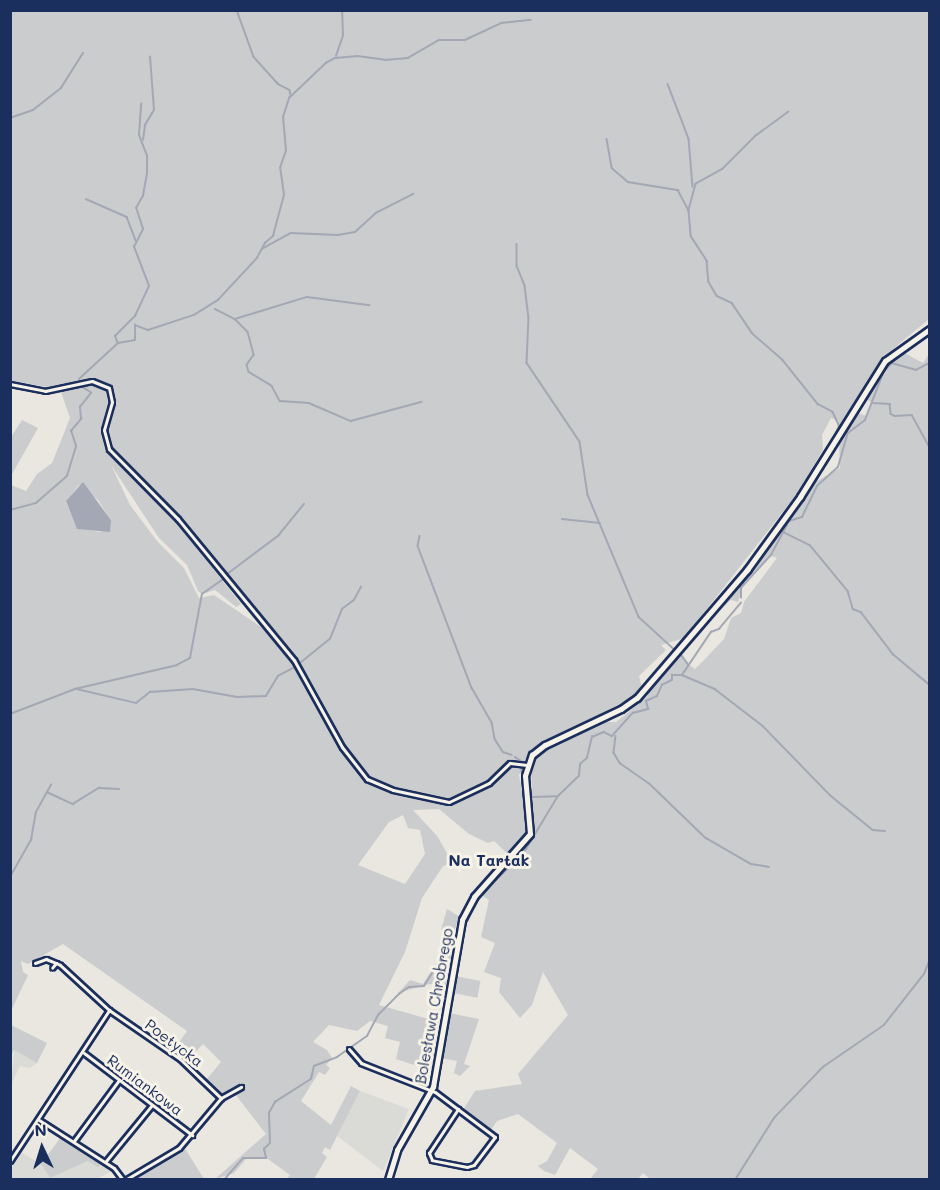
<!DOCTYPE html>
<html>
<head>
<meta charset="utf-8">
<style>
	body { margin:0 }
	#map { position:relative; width:940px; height:1190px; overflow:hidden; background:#eae7e0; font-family:Mali,sans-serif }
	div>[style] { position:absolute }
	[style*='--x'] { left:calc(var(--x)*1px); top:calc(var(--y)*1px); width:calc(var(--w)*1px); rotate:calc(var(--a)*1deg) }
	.built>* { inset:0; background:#dadad6 }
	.green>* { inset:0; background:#cbcccd; transform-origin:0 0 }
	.water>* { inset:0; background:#a3a8b4 }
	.stream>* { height:1.5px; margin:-0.75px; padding:0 0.75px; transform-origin:0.75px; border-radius:0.75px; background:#a3a8b4 }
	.roads { filter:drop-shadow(2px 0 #1b2f5e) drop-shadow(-2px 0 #1b2f5e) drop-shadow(0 2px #1b2f5e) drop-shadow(0 -2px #1b2f5e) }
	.street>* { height:3px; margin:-1.5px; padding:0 1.5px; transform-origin:1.5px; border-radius:1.5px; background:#f7f3e8 }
	.secondary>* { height:4.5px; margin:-2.25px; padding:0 2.25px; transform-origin:2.25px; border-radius:2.25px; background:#f7f3e8 }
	span { translate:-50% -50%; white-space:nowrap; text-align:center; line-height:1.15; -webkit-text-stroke:6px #f7f3e8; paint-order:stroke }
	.street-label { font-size:15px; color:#1b2f5e }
	.neighbourhood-label { font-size:16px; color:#1b2f5e; font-weight:700 }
	.frame { position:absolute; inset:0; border:12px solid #1b2f5e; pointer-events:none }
	.north { position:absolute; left:12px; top:1118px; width:60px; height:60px; -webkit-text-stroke:4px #f7f3e8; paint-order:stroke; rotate:356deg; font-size:16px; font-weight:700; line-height:24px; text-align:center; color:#1b2f5e }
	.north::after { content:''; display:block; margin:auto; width:21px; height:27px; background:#1b2f5e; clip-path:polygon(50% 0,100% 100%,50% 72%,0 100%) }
</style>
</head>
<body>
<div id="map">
	<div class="built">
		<div style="clip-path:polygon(14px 1050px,37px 1063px,30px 1068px,20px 1066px,11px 1085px)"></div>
		<div style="clip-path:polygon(360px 1091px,409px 1109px,383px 1171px,337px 1136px)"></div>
		<div style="clip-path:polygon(22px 1153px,41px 1164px,50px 1178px,88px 1161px,102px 1162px,114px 1170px,97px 1179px,11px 1180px,11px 1169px)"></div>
	</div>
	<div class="green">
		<div style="clip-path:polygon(evenodd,926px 10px,929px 14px,929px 319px,881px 359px,831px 444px,839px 421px,831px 418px,822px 435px,823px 449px,800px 490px,684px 638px,661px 645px,666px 650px,639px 676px,642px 688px,629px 699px,529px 751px,519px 775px,529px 830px,510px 856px,494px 841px,488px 843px,469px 834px,439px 809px,413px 810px,438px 837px,452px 863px,443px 866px,422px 898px,405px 952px,379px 1005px,439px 1022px,432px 1071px,396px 1059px,400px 1042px,385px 1038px,388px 1026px,370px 1021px,357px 1031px,329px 1025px,313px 1042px,327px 1050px,332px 1058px,326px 1065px,330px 1068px,325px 1075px,319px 1072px,301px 1101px,331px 1125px,351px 1086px,360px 1091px,330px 1150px,325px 1147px,322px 1153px,327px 1157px,314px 1179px,287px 1179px,290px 1175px,268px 1159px,247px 1158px,234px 1173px,215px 1179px,266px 1134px,235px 1094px,243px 1089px,240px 1085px,221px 1095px,206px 1080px,221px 1062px,203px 1044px,186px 1062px,173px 1051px,187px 1031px,63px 944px,28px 964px,21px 961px,23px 972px,28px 975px,11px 1011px,11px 485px,26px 491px,37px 474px,52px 463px,70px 418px,60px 389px,11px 381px,11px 11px,926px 10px,116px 452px,180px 516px,302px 667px,347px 754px,366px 781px,343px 754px,300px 670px,261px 627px,214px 595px,199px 598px,184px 568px,157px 541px,130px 505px,111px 465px,159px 538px,187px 565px,198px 591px,202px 594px,215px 590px,236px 607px,241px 604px,171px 516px,114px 460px,116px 452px,926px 10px,79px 485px,98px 500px,111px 520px,101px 532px,77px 528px,66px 502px,79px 485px,926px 10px,403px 815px,408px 828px,420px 830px,425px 854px,405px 884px,358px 865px,389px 822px,403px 815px)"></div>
		<div style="clip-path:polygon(899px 350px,923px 363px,929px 354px,929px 1179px,651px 1180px,643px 1173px,638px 1179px,590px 1179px,598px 1169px,570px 1148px,555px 1175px,544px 1171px,538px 1166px,547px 1161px,557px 1143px,518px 1114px,497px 1121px,490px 1131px,463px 1110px,475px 1091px,522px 1084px,518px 1074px,568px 1015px,543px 972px,532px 1005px,520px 1018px,499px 992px,501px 978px,484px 972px,495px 943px,481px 937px,489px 900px,480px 894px,533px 836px,531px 761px,550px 745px,603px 722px,616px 722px,647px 697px,651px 687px,681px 652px,684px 661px,695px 669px,707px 657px,724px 639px,731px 618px,741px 613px,744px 602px,777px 558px,771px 556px,744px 583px,738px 602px,731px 600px,713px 616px,810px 485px,840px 468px,839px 439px,855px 412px,867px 416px,871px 402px,864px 397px,888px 360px)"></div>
		<div style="clip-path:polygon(22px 420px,38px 428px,11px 476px,11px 437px)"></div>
		<div style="clip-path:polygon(447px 909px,460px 917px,453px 934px,441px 930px)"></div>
		<div style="clip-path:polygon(452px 953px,446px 986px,429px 984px,398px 993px,410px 980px,423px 984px,438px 961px)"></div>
		<div style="left:455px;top:976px;width:26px;height:17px;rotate:11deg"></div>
		<div style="clip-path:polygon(449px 1013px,479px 1019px,464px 1064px,470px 1066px,460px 1076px,454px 1073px,457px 1061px,440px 1058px)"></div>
		<div style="clip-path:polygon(11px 1025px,47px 1043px,37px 1063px,14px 1050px,11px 1056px)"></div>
		<div style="clip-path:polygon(61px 1137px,86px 1153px,102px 1162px,98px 1167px,88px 1161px,50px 1178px,41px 1164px)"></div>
		<div style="clip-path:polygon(184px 1147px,204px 1179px,130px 1179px,155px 1167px)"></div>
	</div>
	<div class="water">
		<div style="clip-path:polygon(83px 482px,111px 520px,110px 532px,77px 529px,66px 501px)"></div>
	</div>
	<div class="stream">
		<div style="--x:237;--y:10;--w:50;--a:70.1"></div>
		<div style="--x:254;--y:57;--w:36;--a:48"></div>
		<div style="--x:278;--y:84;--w:13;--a:27"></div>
		<div style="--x:290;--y:90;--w:6;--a:81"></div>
		<div style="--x:336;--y:56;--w:21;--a:-71"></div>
		<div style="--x:343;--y:36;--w:26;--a:-92"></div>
		<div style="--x:668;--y:84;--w:59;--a:69.1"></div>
		<div style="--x:689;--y:139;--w:48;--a:85.2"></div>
		<div style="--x:789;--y:112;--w:39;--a:144"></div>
		<div style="--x:757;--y:135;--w:48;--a:135"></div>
		<div style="--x:723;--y:169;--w:31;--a:151"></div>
		<div style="--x:696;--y:184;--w:28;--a:105"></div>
		<div style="--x:689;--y:211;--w:25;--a:85"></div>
		<div style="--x:691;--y:236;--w:30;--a:57"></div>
		<div style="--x:707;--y:261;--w:21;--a:85"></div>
		<div style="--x:709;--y:282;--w:16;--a:60"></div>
		<div style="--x:717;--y:296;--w:17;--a:25"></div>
		<div style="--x:732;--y:303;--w:36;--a:56"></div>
		<div style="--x:752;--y:333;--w:40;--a:41"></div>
		<div style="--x:782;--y:359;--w:58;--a:51.3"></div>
		<div style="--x:818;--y:404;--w:17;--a:28"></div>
		<div style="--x:833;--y:412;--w:17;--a:65"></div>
		<div style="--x:10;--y:118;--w:24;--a:-19"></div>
		<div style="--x:33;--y:110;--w:36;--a:-38"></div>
		<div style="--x:61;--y:88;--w:41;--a:-57.8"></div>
		<div style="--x:607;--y:139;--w:29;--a:80"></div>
		<div style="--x:612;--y:168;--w:21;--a:41"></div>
		<div style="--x:628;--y:182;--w:51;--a:9.1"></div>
		<div style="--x:678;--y:190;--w:24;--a:62"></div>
		<div style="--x:143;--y:140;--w:15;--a:-82"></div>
		<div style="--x:145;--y:125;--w:17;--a:-59"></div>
		<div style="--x:154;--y:110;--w:53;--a:-94.3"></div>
		<div style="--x:86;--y:199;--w:45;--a:23.7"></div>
		<div style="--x:127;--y:217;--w:25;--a:69"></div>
		<div style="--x:517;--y:244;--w:22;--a:90"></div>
		<div style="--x:517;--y:266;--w:22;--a:68"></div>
		<div style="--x:525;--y:286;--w:31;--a:83"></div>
		<div style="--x:529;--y:317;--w:46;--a:92.5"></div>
		<div style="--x:527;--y:363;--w:95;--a:56.1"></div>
		<div style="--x:580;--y:442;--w:54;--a:81.4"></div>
		<div style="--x:588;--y:495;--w:132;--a:67.3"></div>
		<div style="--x:639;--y:617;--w:49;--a:42.5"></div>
		<div style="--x:262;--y:249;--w:33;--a:-29"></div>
		<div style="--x:291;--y:233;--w:47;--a:2.4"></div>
		<div style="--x:338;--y:235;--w:17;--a:-10"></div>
		<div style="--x:355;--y:232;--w:28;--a:-42"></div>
		<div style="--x:376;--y:213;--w:42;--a:-27.2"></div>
		<div style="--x:215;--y:309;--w:22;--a:27"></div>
		<div style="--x:235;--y:319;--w:18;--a:45"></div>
		<div style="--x:248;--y:332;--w:24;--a:75"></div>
		<div style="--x:254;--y:355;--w:12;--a:125"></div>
		<div style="--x:247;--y:365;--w:7;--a:74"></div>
		<div style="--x:249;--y:372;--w:27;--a:31"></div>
		<div style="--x:272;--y:386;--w:17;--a:62"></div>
		<div style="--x:280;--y:401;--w:29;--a:4"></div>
		<div style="--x:309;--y:403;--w:46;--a:23.2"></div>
		<div style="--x:351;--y:421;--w:73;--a:-15.2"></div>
		<div style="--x:235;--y:319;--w:75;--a:-17"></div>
		<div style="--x:307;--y:297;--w:63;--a:7.4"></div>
		<div style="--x:117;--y:342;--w:6;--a:-108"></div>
		<div style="--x:115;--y:336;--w:28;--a:-45"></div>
		<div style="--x:135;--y:316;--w:33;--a:-65"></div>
		<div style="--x:149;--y:286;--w:42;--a:-111"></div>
		<div style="--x:134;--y:247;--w:20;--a:-63"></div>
		<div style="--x:143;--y:229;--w:22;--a:-108"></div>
		<div style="--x:136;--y:208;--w:14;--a:-60"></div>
		<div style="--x:143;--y:196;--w:23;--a:-80"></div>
		<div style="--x:147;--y:173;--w:17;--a:-90"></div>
		<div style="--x:147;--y:156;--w:22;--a:-111"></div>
		<div style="--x:139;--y:135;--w:31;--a:-86"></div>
		<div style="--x:79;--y:379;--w:53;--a:-42.7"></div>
		<div style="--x:118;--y:343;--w:17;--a:-10"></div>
		<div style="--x:135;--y:340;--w:15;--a:-90"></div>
		<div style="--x:135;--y:325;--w:14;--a:21"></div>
		<div style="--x:148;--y:330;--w:48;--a:-18.1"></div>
		<div style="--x:194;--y:315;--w:28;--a:-32"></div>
		<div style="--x:218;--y:300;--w:57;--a:-47.1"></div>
		<div style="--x:257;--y:258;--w:17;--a:-62"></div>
		<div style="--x:265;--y:243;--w:11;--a:-41"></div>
		<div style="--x:273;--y:236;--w:42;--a:-75"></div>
		<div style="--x:284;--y:195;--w:27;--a:-98"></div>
		<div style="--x:280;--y:168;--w:18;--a:-71"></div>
		<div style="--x:286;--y:151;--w:34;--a:-95"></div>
		<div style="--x:283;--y:117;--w:20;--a:-72"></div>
		<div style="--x:289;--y:98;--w:51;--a:-43.4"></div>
		<div style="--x:326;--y:63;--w:10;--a:-29"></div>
		<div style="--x:335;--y:58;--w:23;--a:-5"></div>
		<div style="--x:358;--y:56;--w:27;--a:8"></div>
		<div style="--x:385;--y:60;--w:23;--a:-5"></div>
		<div style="--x:408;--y:58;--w:36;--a:-30"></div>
		<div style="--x:439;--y:40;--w:26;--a:0"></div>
		<div style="--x:465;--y:40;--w:40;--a:-25"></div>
		<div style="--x:501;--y:23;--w:30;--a:-6"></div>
		<div style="--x:873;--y:403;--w:17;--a:3"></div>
		<div style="--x:890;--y:404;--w:10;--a:84"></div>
		<div style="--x:891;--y:414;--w:4;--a:27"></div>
		<div style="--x:895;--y:416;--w:17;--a:-3"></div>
		<div style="--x:912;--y:415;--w:37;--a:61"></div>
		<div style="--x:10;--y:510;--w:27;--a:-15"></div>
		<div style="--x:36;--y:503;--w:41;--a:-41.1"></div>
		<div style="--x:67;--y:476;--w:31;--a:-73"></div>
		<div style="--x:76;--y:446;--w:16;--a:-108"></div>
		<div style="--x:71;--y:431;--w:16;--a:-50"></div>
		<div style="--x:81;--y:419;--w:12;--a:-95"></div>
		<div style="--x:80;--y:407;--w:18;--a:-52"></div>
		<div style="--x:91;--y:393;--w:14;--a:-146"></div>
		<div style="--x:562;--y:519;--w:38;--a:6"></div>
		<div style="--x:783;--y:532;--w:30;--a:26"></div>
		<div style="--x:810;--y:545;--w:60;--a:50.4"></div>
		<div style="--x:848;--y:591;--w:19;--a:74"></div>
		<div style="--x:853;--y:609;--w:9;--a:21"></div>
		<div style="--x:861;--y:612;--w:53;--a:52.7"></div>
		<div style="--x:893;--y:654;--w:48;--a:40"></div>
		<div style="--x:420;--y:536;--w:10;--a:101"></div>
		<div style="--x:418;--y:546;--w:152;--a:69.2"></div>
		<div style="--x:472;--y:688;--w:39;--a:60"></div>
		<div style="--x:492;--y:722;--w:17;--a:80"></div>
		<div style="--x:495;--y:739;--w:15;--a:58"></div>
		<div style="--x:503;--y:752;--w:9;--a:18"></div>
		<div style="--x:226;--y:575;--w:65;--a:-36.9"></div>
		<div style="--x:278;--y:536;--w:41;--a:-50.9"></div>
		<div style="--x:741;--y:598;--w:10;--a:-90"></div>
		<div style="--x:741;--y:588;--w:45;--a:-47.7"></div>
		<div style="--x:771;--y:555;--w:38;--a:-62"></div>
		<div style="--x:789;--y:521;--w:14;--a:-17"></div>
		<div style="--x:802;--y:517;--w:34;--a:-64"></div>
		<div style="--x:817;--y:486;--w:28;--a:-42"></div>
		<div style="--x:838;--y:467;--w:35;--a:-74"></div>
		<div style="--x:848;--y:433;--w:21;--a:-37"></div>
		<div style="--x:865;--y:420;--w:53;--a:-68.8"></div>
		<div style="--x:884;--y:371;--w:11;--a:-45"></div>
		<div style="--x:892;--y:363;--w:25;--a:16"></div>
		<div style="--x:916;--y:370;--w:16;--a:-27"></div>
		<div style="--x:680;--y:653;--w:14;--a:54"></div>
		<div style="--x:300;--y:663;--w:38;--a:-39"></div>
		<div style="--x:330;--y:639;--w:32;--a:-68"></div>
		<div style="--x:342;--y:609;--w:15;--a:-37"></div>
		<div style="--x:354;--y:600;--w:15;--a:-62"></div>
		<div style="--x:682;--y:675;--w:36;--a:23"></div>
		<div style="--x:715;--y:689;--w:61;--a:37.6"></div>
		<div style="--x:763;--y:726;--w:96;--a:45.8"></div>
		<div style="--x:830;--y:795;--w:55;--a:39.1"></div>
		<div style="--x:873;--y:830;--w:12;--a:5"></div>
		<div style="--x:77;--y:689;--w:61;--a:13.3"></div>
		<div style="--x:136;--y:703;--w:18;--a:-38"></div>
		<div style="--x:150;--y:692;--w:43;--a:-4"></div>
		<div style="--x:193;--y:689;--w:46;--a:10.1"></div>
		<div style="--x:238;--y:697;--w:28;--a:-2"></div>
		<div style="--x:266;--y:696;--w:23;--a:-59"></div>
		<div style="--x:278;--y:676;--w:19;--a:-28"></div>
		<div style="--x:10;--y:714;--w:70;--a:-21"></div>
		<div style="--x:75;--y:689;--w:105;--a:-13.2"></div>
		<div style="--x:177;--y:665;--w:15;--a:-28"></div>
		<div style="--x:190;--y:658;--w:65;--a:-79.4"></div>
		<div style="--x:202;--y:594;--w:24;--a:-35"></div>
		<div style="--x:616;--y:736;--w:17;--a:97"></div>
		<div style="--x:614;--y:753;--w:12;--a:59"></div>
		<div style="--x:620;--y:763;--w:37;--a:35"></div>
		<div style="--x:650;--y:784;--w:78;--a:44"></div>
		<div style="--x:706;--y:838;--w:52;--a:30"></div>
		<div style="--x:751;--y:864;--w:18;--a:9"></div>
		<div style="--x:515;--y:757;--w:9;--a:32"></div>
		<div style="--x:522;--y:766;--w:6;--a:90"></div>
		<div style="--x:528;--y:776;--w:21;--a:79"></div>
		<div style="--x:532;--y:797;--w:24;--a:-2"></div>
		<div style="--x:47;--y:792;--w:29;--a:25"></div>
		<div style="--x:73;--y:804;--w:31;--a:-32"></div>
		<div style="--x:99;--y:788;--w:20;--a:3"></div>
		<div style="--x:10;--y:877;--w:43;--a:-60.4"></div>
		<div style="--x:31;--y:840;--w:28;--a:-80"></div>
		<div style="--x:36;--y:812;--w:31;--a:-61"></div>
		<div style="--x:461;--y:935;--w:42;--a:-65.9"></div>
		<div style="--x:478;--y:897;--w:62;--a:-43.7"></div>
		<div style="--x:523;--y:854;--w:68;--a:-58.9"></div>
		<div style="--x:558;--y:796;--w:29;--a:-44"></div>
		<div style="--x:579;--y:776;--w:12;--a:-85"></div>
		<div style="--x:580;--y:764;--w:9;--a:-41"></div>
		<div style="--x:587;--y:758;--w:22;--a:-77"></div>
		<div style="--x:592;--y:737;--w:13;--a:-23"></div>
		<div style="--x:604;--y:732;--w:9;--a:27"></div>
		<div style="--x:612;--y:736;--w:31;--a:-48"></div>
		<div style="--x:633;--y:713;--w:16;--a:-15"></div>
		<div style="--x:648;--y:709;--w:8;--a:-104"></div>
		<div style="--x:646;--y:701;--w:12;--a:-24"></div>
		<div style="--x:657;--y:696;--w:12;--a:-66"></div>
		<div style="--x:662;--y:685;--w:11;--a:-27"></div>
		<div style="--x:672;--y:680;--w:5;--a:-90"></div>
		<div style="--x:672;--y:675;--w:10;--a:0"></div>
		<div style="--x:682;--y:675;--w:52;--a:-56"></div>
		<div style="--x:711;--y:632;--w:9;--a:-21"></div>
		<div style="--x:719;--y:629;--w:34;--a:-50"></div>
		<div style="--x:224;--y:1180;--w:29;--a:-49"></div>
		<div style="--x:243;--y:1158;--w:23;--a:0"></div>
		<div style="--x:266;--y:1158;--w:9;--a:-103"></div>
		<div style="--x:264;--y:1149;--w:8;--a:-45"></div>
		<div style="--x:270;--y:1143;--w:30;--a:-92"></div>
		<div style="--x:269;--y:1113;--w:13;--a:-61"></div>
		<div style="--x:275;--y:1102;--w:43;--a:-32.6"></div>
		<div style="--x:311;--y:1079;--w:13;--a:-77"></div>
		<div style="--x:314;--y:1066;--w:25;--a:-21"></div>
		<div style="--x:337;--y:1057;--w:37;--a:-35"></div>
		<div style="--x:367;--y:1036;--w:24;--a:-62"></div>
		<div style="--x:378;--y:1015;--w:30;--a:-45"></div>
		<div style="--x:399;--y:994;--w:12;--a:-35"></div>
		<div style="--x:409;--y:987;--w:15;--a:-4"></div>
		<div style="--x:424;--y:986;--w:31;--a:-58"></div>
		<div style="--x:440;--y:960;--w:17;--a:-36"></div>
		<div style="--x:735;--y:1180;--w:73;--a:-57.8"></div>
		<div style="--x:774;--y:1118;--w:71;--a:-46.1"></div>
		<div style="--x:823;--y:1067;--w:74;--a:-34.5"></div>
		<div style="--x:884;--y:1025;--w:65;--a:-51.9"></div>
		<div style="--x:924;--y:974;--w:16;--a:-68"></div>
	</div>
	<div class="roads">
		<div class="street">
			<div style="--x:10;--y:384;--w:36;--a:11"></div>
			<div style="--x:45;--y:391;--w:48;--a:-12"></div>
			<div style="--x:92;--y:381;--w:18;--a:22"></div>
			<div style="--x:109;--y:388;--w:14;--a:78"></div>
			<div style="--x:112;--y:402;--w:29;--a:106"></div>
			<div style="--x:104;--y:430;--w:20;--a:75"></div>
			<div style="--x:109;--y:449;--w:98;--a:45.4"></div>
			<div style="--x:178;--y:519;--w:183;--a:50.6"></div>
			<div style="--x:294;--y:660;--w:99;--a:61.1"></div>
			<div style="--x:342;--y:747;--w:41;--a:52"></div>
			<div style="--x:367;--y:779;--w:28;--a:23"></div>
			<div style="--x:393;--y:790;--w:57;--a:12.1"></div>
			<div style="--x:449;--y:802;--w:44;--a:-25.4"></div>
			<div style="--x:489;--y:783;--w:29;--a:-44"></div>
			<div style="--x:510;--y:763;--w:17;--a:7"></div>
			<div style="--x:35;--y:963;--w:12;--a:-20"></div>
			<div style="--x:46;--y:959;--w:11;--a:22"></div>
			<div style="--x:109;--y:1010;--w:86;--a:34.6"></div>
			<div style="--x:180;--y:1059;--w:57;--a:43.6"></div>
			<div style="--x:349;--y:1049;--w:18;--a:49"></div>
			<div style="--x:361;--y:1063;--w:79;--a:21.4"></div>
			<div style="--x:435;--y:1092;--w:75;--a:36.9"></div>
			<div style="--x:495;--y:1137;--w:35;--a:127"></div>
			<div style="--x:474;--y:1165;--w:7;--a:164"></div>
			<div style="--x:467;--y:1167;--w:36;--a:-169"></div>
			<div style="--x:432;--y:1160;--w:8;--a:-113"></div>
			<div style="--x:429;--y:1153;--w:53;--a:-56.6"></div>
			<div style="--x:84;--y:1053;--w:136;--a:37.2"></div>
			<div style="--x:39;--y:1120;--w:89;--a:32.6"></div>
			<div style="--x:114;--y:1168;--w:15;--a:53"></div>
			<div style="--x:74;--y:1141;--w:76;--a:-53.6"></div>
			<div style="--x:10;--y:1161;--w:181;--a:-56.7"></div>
			<div style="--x:109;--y:1010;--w:67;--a:-137.4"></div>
			<div style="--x:60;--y:965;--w:4;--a:-153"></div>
			<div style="--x:56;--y:963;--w:6;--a:129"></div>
			<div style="--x:106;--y:1161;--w:72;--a:-50.6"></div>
			<div style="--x:125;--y:1180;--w:63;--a:-30.7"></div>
			<div style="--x:179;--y:1148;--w:65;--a:-50"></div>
			<div style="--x:221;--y:1098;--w:23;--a:-29"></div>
		</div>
		<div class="secondary">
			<div style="--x:388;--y:1180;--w:31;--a:-73"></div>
			<div style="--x:397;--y:1150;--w:73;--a:-60.3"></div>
			<div style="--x:433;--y:1087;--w:169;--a:-80.1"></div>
			<div style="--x:462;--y:920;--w:26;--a:-62"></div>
			<div style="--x:474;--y:897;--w:84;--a:-48.4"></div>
			<div style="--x:530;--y:834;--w:58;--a:-94.9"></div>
			<div style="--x:525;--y:776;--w:22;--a:-72"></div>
			<div style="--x:532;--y:755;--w:16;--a:-38"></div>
			<div style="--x:545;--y:745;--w:84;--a:-25.3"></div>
			<div style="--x:621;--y:709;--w:19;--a:-35"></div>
			<div style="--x:637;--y:698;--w:169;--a:-49.3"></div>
			<div style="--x:747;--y:570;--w:90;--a:-54"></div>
			<div style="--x:800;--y:497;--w:160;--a:-58"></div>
			<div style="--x:885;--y:361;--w:55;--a:-35.4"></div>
		</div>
	</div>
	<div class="street-label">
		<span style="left:434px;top:1006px;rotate:-80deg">Bolesława Chrobrego</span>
		<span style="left:174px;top:1043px;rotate:37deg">Poetycka</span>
		<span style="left:145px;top:1085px;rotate:37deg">Rumiankowa</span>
	</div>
	<div class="neighbourhood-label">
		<span style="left:489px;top:860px">Na Tartak</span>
	</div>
	<div class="frame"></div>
	<div class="north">N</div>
</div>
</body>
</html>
